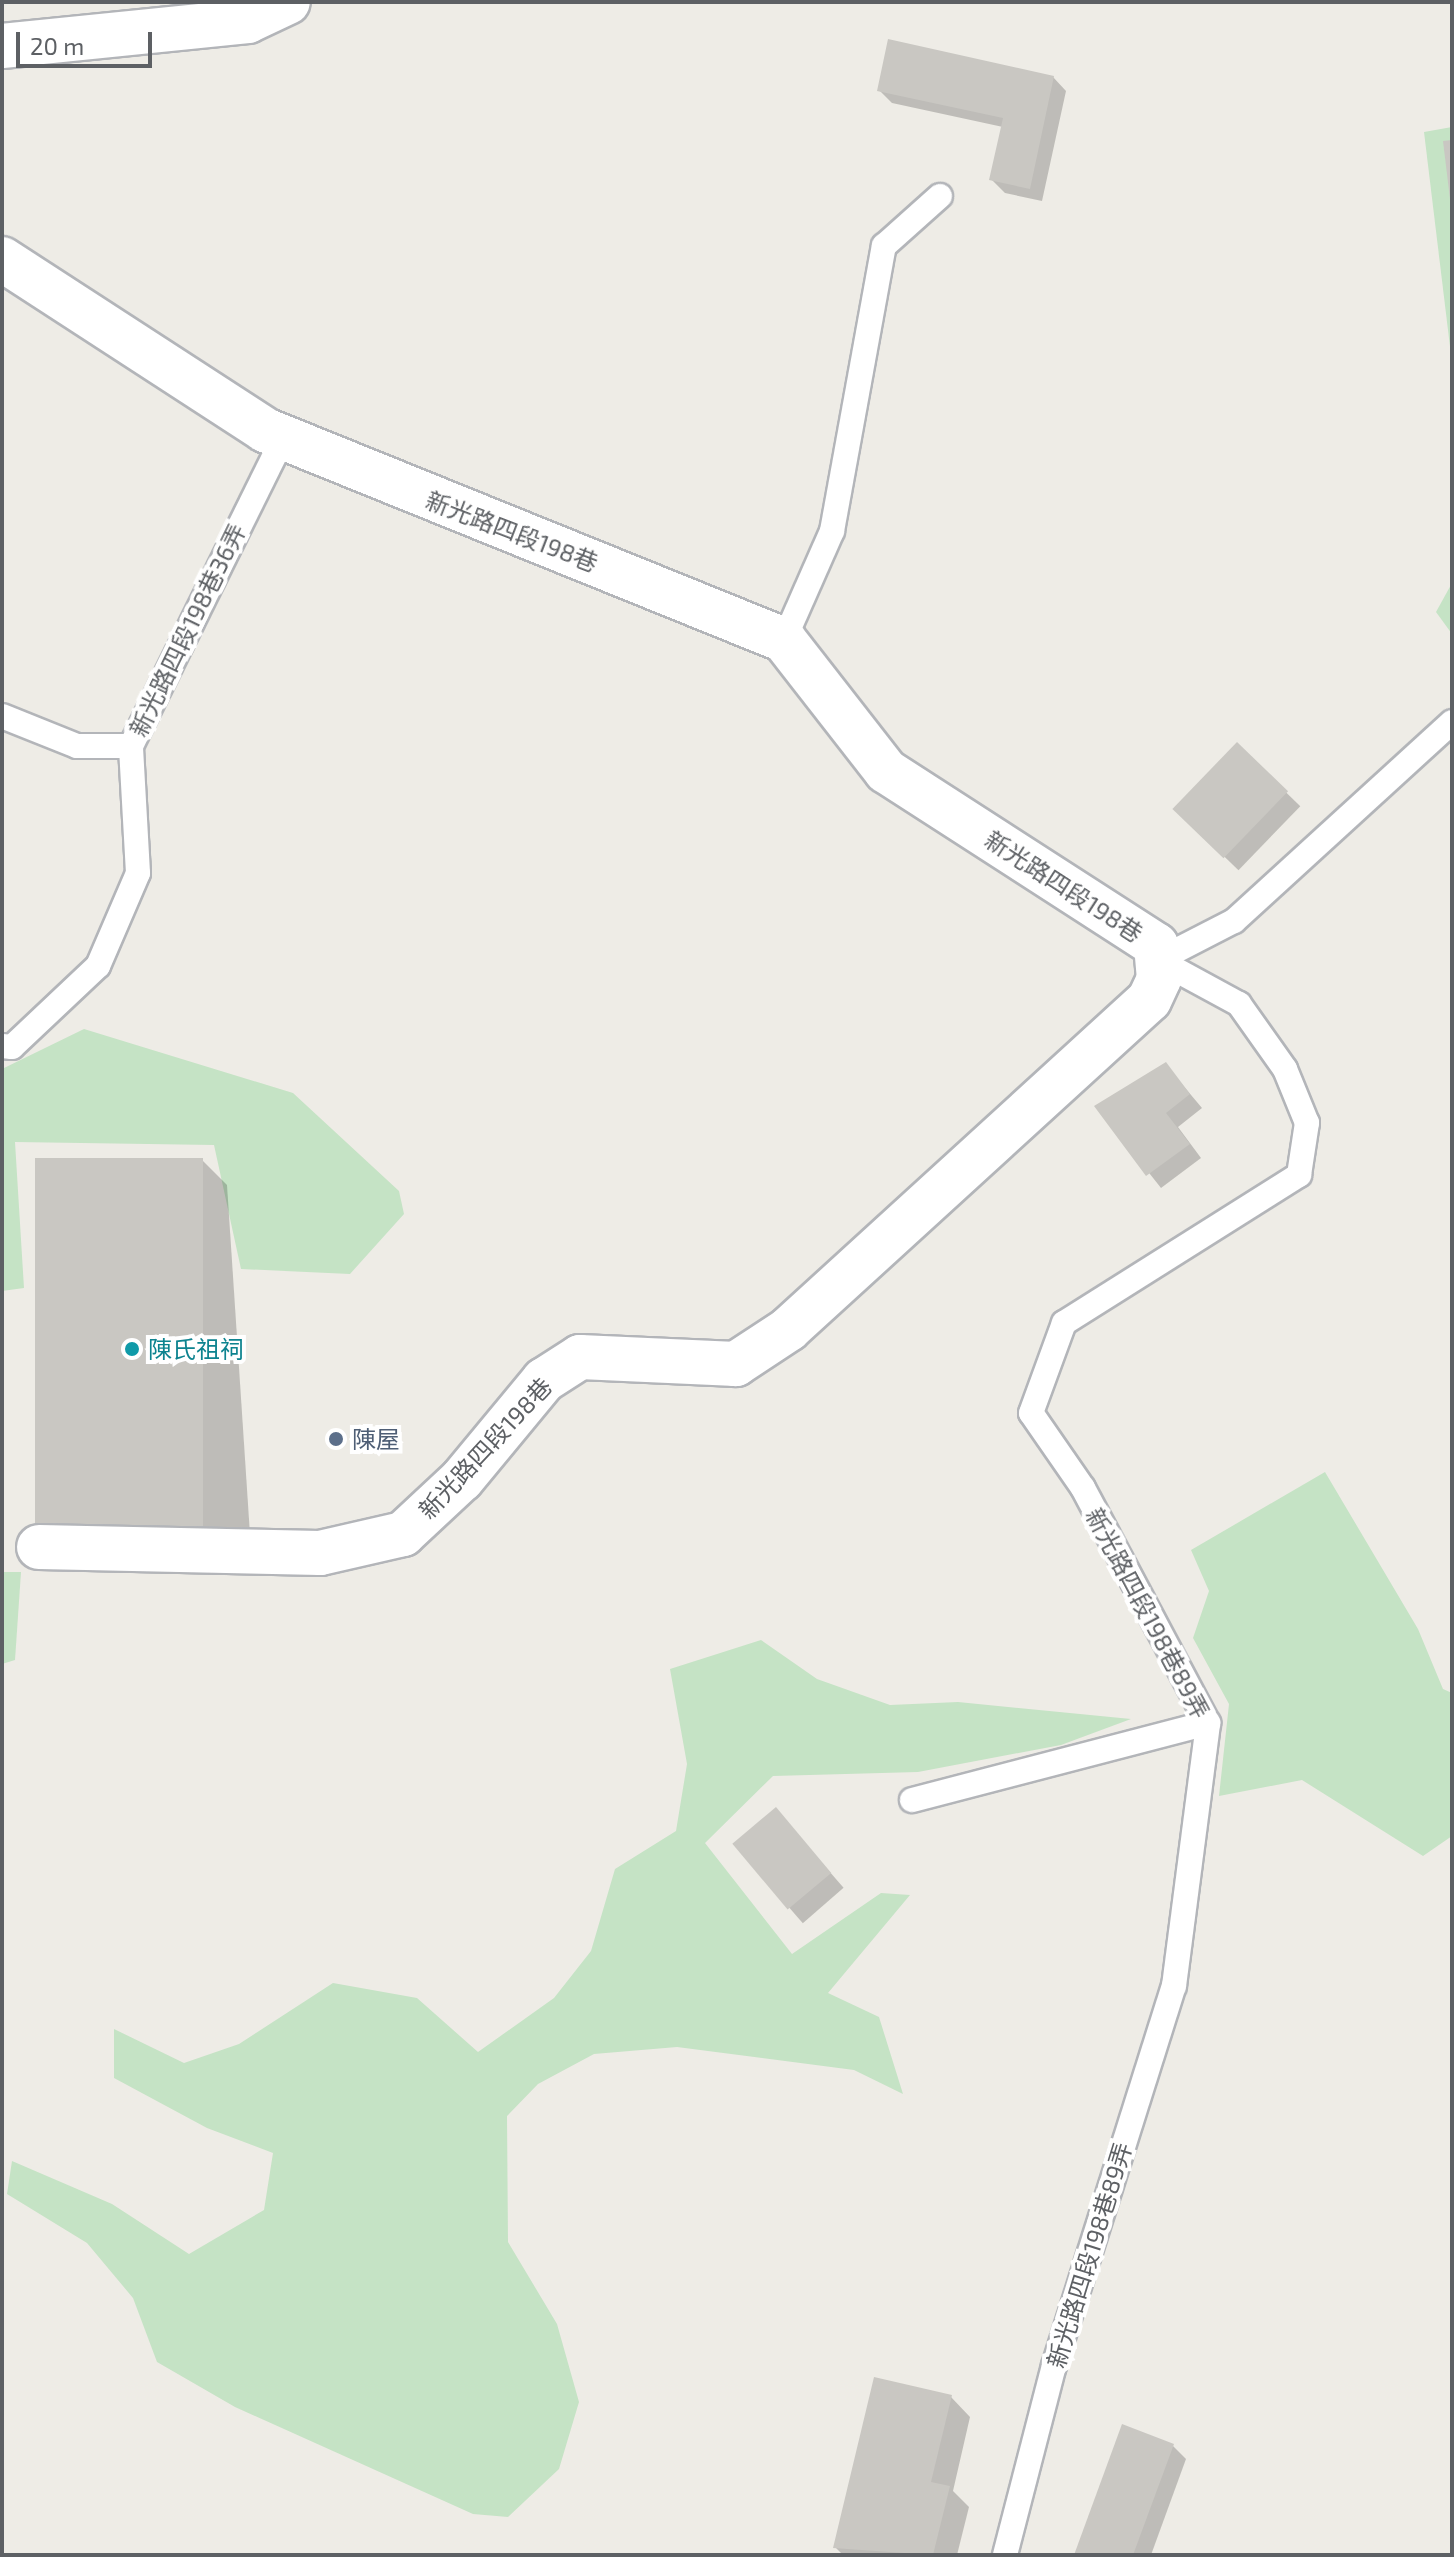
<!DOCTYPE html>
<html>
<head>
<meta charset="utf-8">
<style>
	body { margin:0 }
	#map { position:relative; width:1454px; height:2557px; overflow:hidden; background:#eeece6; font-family:"Exo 2","Noto Sans TC",sans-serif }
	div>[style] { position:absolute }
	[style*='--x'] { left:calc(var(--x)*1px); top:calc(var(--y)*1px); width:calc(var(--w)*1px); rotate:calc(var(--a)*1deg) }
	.green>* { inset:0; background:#c5e3c5 }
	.shadow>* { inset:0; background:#0003; transform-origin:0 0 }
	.building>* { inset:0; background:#c9c7c2; transform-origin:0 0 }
	.roads { filter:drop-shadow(2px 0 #b3b5b9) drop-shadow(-2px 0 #b3b5b9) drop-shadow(0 2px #b3b5b9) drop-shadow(0 -2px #b3b5b9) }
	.service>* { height:24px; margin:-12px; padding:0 12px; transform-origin:12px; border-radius:12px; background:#fff }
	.minor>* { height:44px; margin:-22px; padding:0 22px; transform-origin:22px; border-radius:22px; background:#fff }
	.dots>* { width:22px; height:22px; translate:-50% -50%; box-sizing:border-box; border:4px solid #fff; border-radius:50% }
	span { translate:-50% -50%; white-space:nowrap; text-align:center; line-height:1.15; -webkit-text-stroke:8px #fff; paint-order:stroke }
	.street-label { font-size:24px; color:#5d6064 }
	.culture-label { font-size:24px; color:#0d838f }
	.left { translate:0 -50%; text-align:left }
	.service-label { font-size:24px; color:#4e5e75 }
	.frame { position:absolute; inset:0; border:4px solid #5d6064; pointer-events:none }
	.scale { position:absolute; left:16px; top:32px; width:136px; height:36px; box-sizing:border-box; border:4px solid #5d6064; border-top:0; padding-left:10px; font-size:24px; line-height:28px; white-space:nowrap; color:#5d6064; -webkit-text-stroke:6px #fff; paint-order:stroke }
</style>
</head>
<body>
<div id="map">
	<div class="green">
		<div style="clip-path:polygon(1452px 127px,1452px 363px,1424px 132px)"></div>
		<div style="clip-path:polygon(1452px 583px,1452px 634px,1436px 612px)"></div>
		<div style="clip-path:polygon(84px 1029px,293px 1093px,399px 1191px,404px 1214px,350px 1274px,241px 1269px,214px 1145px,15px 1142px,24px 1288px,2px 1291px,2px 1069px)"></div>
		<div style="clip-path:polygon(1325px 1472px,1418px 1629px,1443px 1689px,1452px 1693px,1452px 1836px,1423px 1856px,1302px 1780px,1219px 1796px,1229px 1704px,1193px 1638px,1209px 1591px,1191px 1550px)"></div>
		<div style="clip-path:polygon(2px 1572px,21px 1572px,15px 1660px,2px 1664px)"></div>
		<div style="clip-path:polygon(761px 1640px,817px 1679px,890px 1705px,958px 1702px,1131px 1719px,1061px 1745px,918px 1772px,773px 1776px,705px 1843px,792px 1954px,881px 1893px,910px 1895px,828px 1993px,879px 2017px,903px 2094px,854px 2070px,677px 2047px,594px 2054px,538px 2084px,507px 2116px,508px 2242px,557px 2324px,579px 2402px,559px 2469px,508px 2517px,473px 2514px,235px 2407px,157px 2362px,133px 2298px,87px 2243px,7px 2194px,12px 2161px,112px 2204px,189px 2254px,264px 2210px,273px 2153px,207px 2128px,114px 2078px,114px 2029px,184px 2063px,239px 2044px,333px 1983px,417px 1998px,478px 2052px,554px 1998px,591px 1951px,615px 1869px,676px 1831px,687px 1764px,670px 1669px)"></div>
	</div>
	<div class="shadow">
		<div style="clip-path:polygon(1053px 77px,1066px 91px,1042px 201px,1005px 193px,992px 180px,1003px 127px,892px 103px,879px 90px)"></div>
		<div style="left:1237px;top:745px;width:88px;height:89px;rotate:44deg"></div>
		<div style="clip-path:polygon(1165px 1064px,1202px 1108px,1178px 1127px,1201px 1158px,1161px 1188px,1097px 1107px)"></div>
		<div style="clip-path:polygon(202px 1160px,227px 1185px,252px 1565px,91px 1565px)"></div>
		<div style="left:776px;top:1810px;width:103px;height:54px;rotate:49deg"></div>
		<div style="clip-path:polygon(951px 2397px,970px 2417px,953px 2491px,969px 2507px,957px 2555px,843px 2555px,835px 2547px)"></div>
		<div style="clip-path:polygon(1173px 2446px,1186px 2459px,1151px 2555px,1076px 2555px)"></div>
	</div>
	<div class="building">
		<div style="clip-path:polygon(888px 39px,1054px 76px,1030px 189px,989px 180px,1003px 118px,877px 91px)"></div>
		<div style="clip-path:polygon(1452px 140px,1452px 199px,1450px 199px,1443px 141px)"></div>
		<div style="left:1237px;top:742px;width:71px;height:93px;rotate:44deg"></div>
		<div style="clip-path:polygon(1166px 1062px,1190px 1094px,1166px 1113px,1190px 1144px,1146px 1176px,1094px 1106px)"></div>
		<div style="left:35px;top:1158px;width:168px;height:383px"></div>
		<div style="left:776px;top:1807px;width:86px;height:57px;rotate:50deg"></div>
		<div style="clip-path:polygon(874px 2377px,952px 2395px,931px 2482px,950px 2486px,933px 2555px,833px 2548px)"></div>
		<div style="clip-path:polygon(1122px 2424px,1174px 2444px,1133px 2555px,1074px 2555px)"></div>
	</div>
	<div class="roads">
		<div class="service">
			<div style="--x:784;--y:640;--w:119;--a:-66.2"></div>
			<div style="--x:832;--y:531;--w:290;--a:-79.7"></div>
			<div style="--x:884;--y:246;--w:75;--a:-41.8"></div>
			<div style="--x:2;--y:716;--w:81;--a:21.8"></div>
			<div style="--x:77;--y:746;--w:54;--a:0"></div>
			<div style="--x:131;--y:746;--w:343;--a:-63.7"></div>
			<div style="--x:1158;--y:960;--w:85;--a:-27.2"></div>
			<div style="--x:1234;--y:921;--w:295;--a:-42.4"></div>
			<div style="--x:2;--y:1046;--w:10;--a:6"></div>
			<div style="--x:12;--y:1047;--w:118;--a:-43.3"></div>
			<div style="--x:98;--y:966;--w:101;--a:-66.7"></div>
			<div style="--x:138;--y:873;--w:127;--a:-93.2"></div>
			<div style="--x:912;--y:1800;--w:306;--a:-14.6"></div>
			<div style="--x:1005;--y:2555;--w:195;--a:-75.5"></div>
			<div style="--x:1054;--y:2366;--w:398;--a:-72.5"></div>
			<div style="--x:1174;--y:1986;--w:265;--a:-82.6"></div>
			<div style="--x:1208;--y:1723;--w:266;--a:-118"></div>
			<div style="--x:1083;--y:1488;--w:91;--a:-124.7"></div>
			<div style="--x:1031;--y:1413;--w:96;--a:-69.9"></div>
			<div style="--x:1064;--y:1323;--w:278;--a:-32.2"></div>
			<div style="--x:1299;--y:1175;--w:53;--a:-81.3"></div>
			<div style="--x:1307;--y:1123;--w:58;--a:-112.2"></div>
			<div style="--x:1285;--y:1069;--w:80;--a:-125.3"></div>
			<div style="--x:1239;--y:1004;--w:92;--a:-151.5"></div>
		</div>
		<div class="minor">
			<div style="--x:2;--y:46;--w:247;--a:-5.8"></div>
			<div style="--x:248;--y:21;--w:44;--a:-25.4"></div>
			<div style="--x:2;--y:259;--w:314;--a:33"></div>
			<div style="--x:265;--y:430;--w:560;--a:22.03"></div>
			<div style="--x:784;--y:640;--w:166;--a:52.1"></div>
			<div style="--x:886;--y:771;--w:321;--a:32.8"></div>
			<div style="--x:1156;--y:945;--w:34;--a:85"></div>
			<div style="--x:1159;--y:979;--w:23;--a:115"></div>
			<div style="--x:1149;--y:1000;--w:488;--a:137.6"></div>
			<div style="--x:789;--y:1329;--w:64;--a:146.6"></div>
			<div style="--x:736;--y:1364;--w:156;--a:-177.4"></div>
			<div style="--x:580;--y:1357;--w:43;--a:147.4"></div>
			<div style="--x:544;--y:1380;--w:129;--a:129.6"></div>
			<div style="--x:462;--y:1479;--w:81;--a:137"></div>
			<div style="--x:403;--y:1534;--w:85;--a:167.1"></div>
			<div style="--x:320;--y:1553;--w:281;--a:-178.8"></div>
		</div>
	</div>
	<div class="dots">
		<div style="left:132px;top:1349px;background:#0f9aa8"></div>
		<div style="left:336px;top:1439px;background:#5c6f8a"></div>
	</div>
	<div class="street-label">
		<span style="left:512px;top:531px;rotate:21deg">新光路四段198巷</span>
		<span style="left:187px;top:630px;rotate:-64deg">新光路四段198巷36弄</span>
		<span style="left:1064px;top:886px;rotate:33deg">新光路四段198巷</span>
		<span style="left:485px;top:1448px;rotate:-47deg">新光路四段198巷</span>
		<span style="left:1148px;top:1613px;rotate:62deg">新光路四段198巷89弄</span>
		<span style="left:1089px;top:2255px;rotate:-73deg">新光路四段198巷89弄</span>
	</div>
	<div class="culture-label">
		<span class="left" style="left:148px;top:1349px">陳氏祖祠</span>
	</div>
	<div class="service-label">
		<span class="left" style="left:352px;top:1439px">陳屋</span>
	</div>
	<div class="frame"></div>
	<div class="scale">20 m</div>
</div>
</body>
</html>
